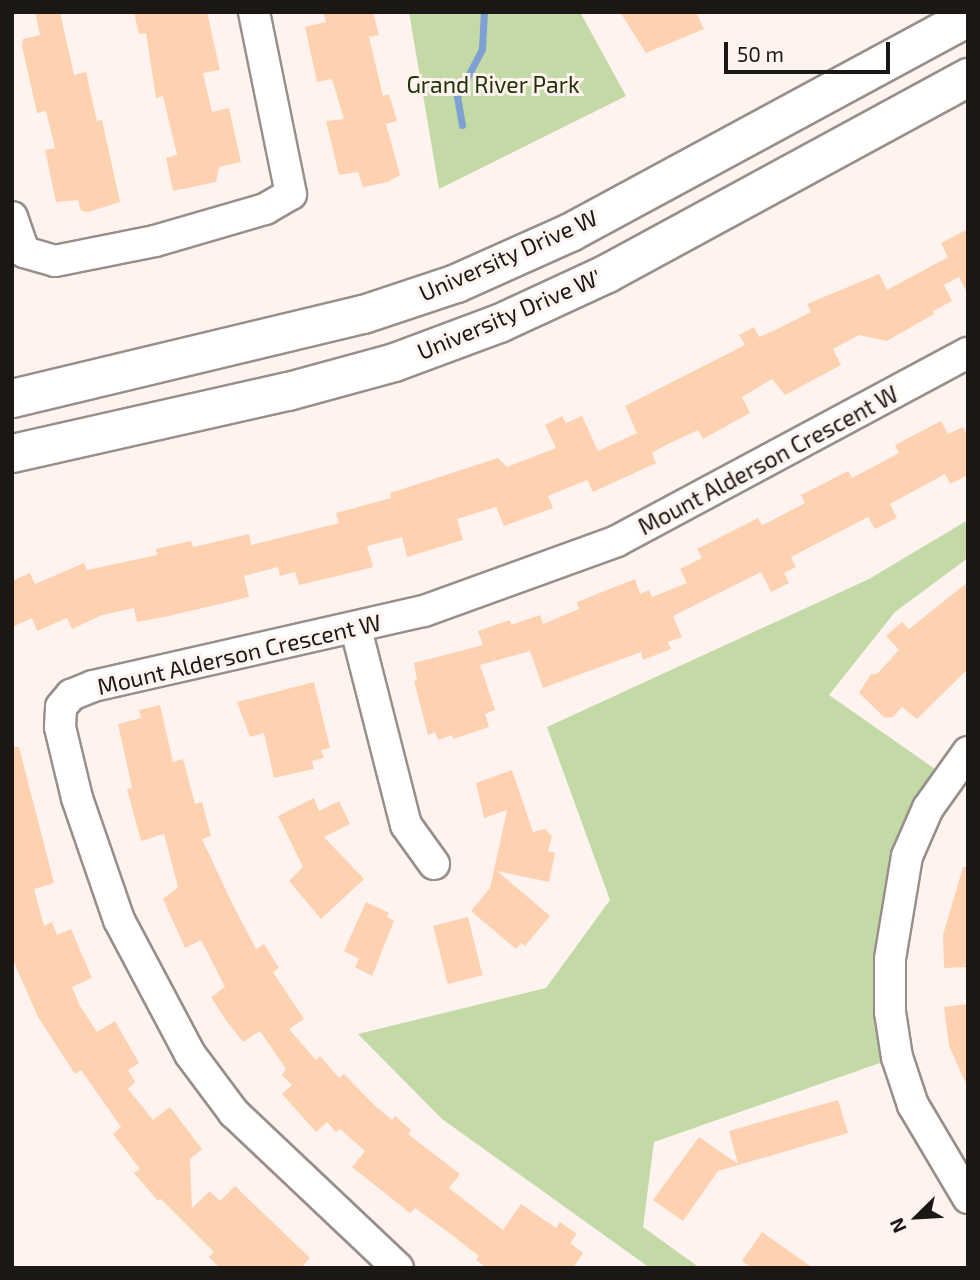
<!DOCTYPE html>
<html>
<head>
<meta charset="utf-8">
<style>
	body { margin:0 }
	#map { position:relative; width:980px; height:1280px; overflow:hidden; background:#fef3ef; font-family:"Exo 2",sans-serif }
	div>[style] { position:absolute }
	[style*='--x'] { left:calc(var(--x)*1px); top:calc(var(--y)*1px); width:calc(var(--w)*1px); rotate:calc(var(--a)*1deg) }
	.green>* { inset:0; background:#c3daa7 }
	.stream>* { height:7px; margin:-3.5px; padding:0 3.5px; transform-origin:3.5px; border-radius:3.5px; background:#7ea0d2 }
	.building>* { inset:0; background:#fed2b0; transform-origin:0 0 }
	.roads { filter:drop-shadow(2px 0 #988f8b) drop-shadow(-2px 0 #988f8b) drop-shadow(0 2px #988f8b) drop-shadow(0 -2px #988f8b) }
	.minor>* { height:30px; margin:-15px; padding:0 15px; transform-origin:15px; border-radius:15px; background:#fff }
	.major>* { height:37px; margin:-18.5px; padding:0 18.5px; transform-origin:18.5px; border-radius:18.5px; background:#fff }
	span { translate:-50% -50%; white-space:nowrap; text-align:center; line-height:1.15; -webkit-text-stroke:6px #fef3ef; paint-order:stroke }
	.park-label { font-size:23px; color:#223207 }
	.street-label { font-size:23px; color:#1b1715 }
	.frame { position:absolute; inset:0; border:14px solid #1b1715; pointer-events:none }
	.north { position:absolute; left:882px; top:1182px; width:70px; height:70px; -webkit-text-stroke:5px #fef3ef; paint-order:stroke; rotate:246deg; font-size:19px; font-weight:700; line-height:28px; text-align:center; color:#1b1715 }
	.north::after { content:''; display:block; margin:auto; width:24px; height:32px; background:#1b1715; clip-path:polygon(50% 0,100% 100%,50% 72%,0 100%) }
	.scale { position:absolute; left:724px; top:42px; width:166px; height:32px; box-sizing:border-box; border:4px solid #1b1715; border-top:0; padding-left:9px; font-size:21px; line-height:24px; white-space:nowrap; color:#1b1715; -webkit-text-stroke:5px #fef3ef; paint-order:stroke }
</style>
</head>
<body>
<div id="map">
	<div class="green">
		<div style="clip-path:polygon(409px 12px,580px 12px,626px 96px,439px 189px)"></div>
		<div style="clip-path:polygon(968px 520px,968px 558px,895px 612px,829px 695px,948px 778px,907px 856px,897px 1057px,654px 1142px,643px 1227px,700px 1268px,650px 1268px,442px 1119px,358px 1034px,546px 988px,610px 900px,547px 727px,869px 579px)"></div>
	</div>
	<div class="stream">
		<div style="--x:462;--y:125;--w:28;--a:-100"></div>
		<div style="--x:457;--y:97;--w:54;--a:-62.5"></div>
		<div style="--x:482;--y:49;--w:37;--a:-87"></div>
	</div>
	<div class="building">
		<div style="clip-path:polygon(35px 12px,60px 12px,74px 75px,86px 72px,97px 121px,102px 120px,120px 202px,88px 212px,81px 211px,78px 200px,56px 202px,45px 150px,55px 148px,46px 111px,37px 113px,22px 46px,23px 39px,40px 35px)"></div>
		<div style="clip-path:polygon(134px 12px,207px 12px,220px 70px,203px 73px,212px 112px,229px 108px,241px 162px,219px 167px,216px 182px,173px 191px,166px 158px,177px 155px,163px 96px,156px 98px,146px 33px,139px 34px)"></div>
		<div style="clip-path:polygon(323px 12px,373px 12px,379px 35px,369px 37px,383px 96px,389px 94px,397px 121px,386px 124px,400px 175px,388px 182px,363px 187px,358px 172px,339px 175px,326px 121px,344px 119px,332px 79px,317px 82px,305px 27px,326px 22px)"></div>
		<div style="clip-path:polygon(620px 12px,696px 12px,704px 29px,646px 53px)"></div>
		<div style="clip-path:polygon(968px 229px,968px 295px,959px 277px,944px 285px,952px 301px,933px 311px,934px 314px,887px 341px,859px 335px,833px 349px,841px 365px,785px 395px,772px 379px,742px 397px,750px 413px,703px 439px,698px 430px,668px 444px,652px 453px,656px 463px,593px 492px,587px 480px,548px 496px,553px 508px,504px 526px,496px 507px,457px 519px,463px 540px,407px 557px,402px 537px,367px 546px,373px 567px,346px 574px,299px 585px,295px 572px,280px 576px,278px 567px,244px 576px,249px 597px,169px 616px,137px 622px,134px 608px,102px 615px,72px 629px,67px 618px,37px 631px,32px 618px,12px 627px,12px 581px,30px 573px,35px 584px,84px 563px,87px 570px,157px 555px,156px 549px,191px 541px,193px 547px,249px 534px,251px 545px,339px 523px,336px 513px,391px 498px,390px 493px,498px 458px,507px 467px,556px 448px,545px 425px,562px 416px,566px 423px,582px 416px,598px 451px,637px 433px,625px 406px,745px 345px,739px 335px,754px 327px,759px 337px,775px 330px,811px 312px,807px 304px,879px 274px,887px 290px,948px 257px,941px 243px)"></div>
		<div style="clip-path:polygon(941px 421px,948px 434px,963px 427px,968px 437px,968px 475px,950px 484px,945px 474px,890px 504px,897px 518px,875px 529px,868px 517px,791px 557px,796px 567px,784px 573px,789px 583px,771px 592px,761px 572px,673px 616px,682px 637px,668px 642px,671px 649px,643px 660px,641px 652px,543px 688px,530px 651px,480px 665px,495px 710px,485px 714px,489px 727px,453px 739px,452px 735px,438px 740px,435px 732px,428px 735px,414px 681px,417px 680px,414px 663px,483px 645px,478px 631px,510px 620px,511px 625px,540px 615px,543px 624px,579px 609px,577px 602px,635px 579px,640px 594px,649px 590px,652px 597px,687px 583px,680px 569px,702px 558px,697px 549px,758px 518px,762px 525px,769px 522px,805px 503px,801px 495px,848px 471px,852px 478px,899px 453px,895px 445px)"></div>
		<div style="clip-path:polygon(968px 582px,968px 669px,917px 719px,902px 707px,893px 717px,885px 718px,859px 693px,871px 674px,877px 674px,899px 650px,886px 636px,902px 622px,909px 629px)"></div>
		<div style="clip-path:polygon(314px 682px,330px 748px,321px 750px,324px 758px,312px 761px,314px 769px,274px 778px,264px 733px,250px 737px,237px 702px)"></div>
		<div style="clip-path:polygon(160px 705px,173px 762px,183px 759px,195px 804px,202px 802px,211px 836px,202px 839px,231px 901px,256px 949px,264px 944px,279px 968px,273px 972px,304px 1019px,289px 1029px,316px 1060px,320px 1056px,339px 1078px,344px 1074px,374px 1105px,392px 1120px,395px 1116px,411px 1130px,408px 1134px,460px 1174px,449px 1188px,503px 1230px,521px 1204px,556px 1228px,560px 1222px,577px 1234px,570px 1243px,583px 1253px,573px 1268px,487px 1268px,476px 1260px,479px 1256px,448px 1232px,415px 1208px,410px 1213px,352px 1167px,365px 1151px,340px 1129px,336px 1132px,327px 1122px,316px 1132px,282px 1094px,292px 1085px,282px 1075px,286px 1069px,260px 1031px,243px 1042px,225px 1019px,211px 997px,225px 987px,201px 940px,185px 948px,163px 899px,178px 887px,164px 834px,141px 841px,127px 789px,132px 788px,118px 724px,141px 718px,139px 710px)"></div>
		<div style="clip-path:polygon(12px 747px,19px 747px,54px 883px,34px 889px,44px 926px,52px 922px,57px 935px,71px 929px,92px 978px,72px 987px,80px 1006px,97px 1032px,115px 1021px,139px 1063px,128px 1070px,135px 1082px,128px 1089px,153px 1120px,170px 1107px,202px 1149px,190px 1159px,192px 1208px,210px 1191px,220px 1201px,235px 1186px,310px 1258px,301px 1268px,220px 1268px,209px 1257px,214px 1252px,161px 1199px,158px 1201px,134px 1173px,140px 1169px,113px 1134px,121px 1127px,81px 1070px,75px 1074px,38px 1017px,12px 958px)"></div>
		<div style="clip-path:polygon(512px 770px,533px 832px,545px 829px,552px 836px,548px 851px,555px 853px,549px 882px,497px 871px,550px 916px,525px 946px,521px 943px,516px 949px,471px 911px,490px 888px,507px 810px,484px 818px,476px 783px)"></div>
		<div style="clip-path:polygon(314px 798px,319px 811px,339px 801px,350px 824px,324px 837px,364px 879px,321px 919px,289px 881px,303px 867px,278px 816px)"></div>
		<div style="clip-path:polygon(963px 867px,968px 867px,968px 967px,944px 968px,943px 935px)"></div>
		<div style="clip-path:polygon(366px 902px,389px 913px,387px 917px,394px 921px,372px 976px,355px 967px,359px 959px,344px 951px)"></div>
		<div style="left:468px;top:917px;width:60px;height:36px;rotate:76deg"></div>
		<div style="clip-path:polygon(968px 1004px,968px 1088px,949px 1046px,944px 1007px)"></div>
		<div style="clip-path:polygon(838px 1100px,848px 1133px,718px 1171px,683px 1221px,653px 1200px,699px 1137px,738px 1164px,729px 1131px)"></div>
		<div style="clip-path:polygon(762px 1232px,813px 1268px,752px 1268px,742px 1261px)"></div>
	</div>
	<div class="roads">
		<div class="minor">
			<div style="--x:12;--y:217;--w:37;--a:71"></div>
			<div style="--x:24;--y:252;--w:32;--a:16"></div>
			<div style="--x:55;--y:261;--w:102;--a:-11.3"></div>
			<div style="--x:155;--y:241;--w:115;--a:-16.2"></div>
			<div style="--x:265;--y:209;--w:30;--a:-30"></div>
			<div style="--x:291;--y:194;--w:186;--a:-101.5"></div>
			<div style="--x:356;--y:629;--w:202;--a:75.7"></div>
			<div style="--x:406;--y:825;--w:48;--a:54.3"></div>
			<div style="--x:968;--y:752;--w:69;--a:125.5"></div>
			<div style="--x:928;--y:808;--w:52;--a:113.6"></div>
			<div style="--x:907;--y:856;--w:104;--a:99.4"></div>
			<div style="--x:890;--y:959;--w:53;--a:90"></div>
			<div style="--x:890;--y:1012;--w:46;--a:81.2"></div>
			<div style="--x:897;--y:1057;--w:51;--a:71.6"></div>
			<div style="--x:913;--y:1105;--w:108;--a:59.4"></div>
			<div style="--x:398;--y:1268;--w:226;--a:-136.6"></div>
			<div style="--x:234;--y:1113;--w:74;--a:-126.7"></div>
			<div style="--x:190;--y:1054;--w:152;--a:-117.9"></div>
			<div style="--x:119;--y:920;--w:129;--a:-109"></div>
			<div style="--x:77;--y:798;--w:73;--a:-103.5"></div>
			<div style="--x:60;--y:727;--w:20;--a:-87"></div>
			<div style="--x:61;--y:707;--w:16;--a:-50"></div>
			<div style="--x:71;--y:695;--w:24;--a:-22"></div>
			<div style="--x:93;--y:686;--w:339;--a:-12.8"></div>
			<div style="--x:424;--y:611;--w:205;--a:-19.9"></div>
			<div style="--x:617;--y:541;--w:398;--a:-28.2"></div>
		</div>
		<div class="major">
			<div style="--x:12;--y:398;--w:361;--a:-13.5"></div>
			<div style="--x:363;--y:314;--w:98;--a:-18.4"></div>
			<div style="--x:456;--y:283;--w:125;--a:-24.1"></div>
			<div style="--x:570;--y:232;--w:452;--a:-28.4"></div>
			<div style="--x:12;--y:453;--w:283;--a:-12.7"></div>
			<div style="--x:288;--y:391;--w:110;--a:-15.3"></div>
			<div style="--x:394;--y:362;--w:112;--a:-20.4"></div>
			<div style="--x:499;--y:323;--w:119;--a:-24.8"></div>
			<div style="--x:607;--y:273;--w:411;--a:-28.5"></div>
		</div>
	</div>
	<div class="park-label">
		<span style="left:493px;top:84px">Grand River Park</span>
	</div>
	<div class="street-label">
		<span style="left:508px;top:255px;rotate:-24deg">University Drive W</span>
		<span style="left:509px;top:314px;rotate:-23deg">University Drive W'</span>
		<span style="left:768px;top:460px;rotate:-28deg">Mount Alderson Crescent W</span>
		<span style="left:239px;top:654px;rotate:-13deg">Mount Alderson Crescent W</span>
	</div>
	<div class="frame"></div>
	<div class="north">N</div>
	<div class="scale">50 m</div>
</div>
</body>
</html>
